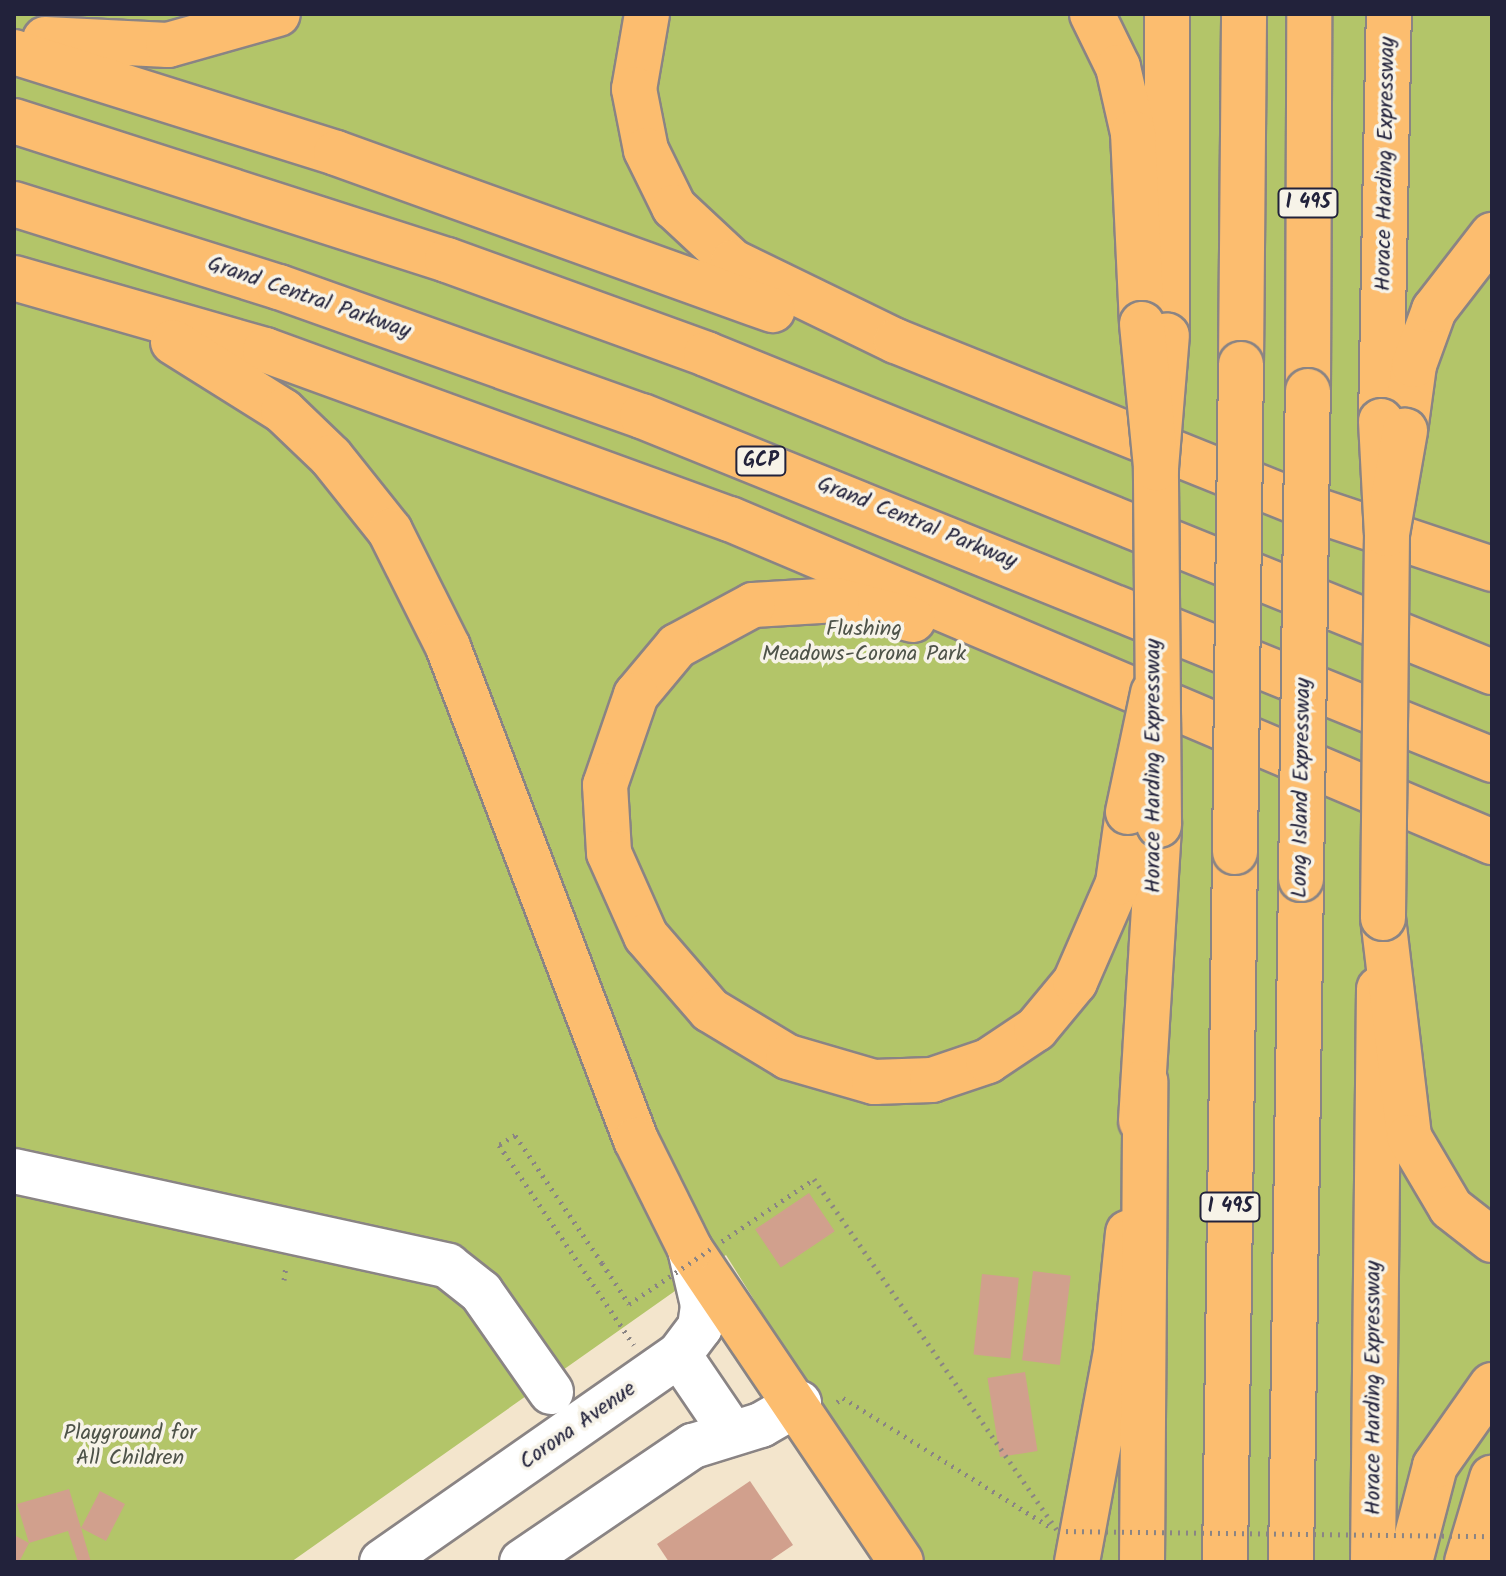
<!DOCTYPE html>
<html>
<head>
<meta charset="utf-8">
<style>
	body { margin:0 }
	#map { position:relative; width:1506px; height:1576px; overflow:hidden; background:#f3e5cc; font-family:Kalam,sans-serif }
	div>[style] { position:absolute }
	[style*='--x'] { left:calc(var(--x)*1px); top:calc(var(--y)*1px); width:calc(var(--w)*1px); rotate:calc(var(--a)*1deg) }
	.green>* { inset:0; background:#b3c569 }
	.building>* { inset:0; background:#d1a08d; transform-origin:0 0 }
	.path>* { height:5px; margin-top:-2.5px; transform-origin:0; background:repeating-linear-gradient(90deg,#8a8484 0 2px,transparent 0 8px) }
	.roads { filter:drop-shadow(2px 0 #8a8484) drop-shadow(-2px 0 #8a8484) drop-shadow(0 2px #8a8484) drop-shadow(0 -2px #8a8484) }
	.minor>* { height:44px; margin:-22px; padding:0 22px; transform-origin:22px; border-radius:22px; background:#fff }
	.major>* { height:44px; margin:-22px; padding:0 22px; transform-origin:22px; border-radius:22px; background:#fcbd6f }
	.highway>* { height:44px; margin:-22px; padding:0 22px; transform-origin:22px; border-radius:22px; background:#fcbd6f }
	.path-bridge>* { height:5px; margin-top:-2.5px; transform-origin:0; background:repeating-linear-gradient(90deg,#8a8484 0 2px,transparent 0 8px) }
	.bridges { filter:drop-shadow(2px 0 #8a8484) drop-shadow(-2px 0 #8a8484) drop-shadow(0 2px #8a8484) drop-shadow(0 -2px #8a8484) }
	.major-bridge>* { height:44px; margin:-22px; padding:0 22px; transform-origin:22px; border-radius:22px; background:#fcbd6f }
	.highway-bridge>* { height:44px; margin:-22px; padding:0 22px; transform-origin:22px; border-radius:22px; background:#fcbd6f }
	span { translate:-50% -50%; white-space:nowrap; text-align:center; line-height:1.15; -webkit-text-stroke:7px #f7f3e8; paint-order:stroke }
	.shield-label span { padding:2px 6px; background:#f7f3e8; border:2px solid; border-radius:6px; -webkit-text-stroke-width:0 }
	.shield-label { font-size:20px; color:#22223b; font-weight:700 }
	.street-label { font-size:22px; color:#22223b }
	.park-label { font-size:22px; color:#4e5349 }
	.frame { position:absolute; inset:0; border:16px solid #22223b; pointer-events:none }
</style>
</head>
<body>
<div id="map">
	<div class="green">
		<div style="clip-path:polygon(14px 14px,1492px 14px,1492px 1524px,1480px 1562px,918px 1562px,726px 1255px,291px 1562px,14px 1562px)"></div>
	</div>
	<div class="building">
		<div style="left:809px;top:1193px;width:46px;height:65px;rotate:56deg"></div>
		<div style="left:1033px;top:1271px;width:38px;height:90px;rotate:7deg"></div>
		<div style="left:982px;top:1274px;width:37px;height:81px;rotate:6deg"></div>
		<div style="left:1025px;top:1372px;width:80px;height:38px;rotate:81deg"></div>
		<div style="clip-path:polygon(750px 1481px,793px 1545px,768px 1562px,669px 1562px,657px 1544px)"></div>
		<div style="clip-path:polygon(69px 1489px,81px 1528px,100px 1491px,125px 1504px,106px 1541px,81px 1528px,91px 1562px,78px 1562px,68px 1531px,29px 1543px,17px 1504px)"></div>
		<div style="clip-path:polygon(14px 1535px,29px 1543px,19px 1562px,14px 1562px)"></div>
	</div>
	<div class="path">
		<div style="--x:602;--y:1263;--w:155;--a:-124.2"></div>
		<div style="--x:515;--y:1135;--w:19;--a:148"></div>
		<div style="--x:499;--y:1145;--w:241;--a:56"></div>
		<div style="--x:284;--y:1280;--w:15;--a:-82"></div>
		<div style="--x:837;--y:1402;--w:7;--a:-34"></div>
		<div style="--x:843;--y:1398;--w:243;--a:31.9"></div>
	</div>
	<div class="roads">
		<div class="minor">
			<div style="--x:14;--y:1171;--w:444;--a:12.3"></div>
			<div style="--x:448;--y:1266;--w:42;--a:38.2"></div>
			<div style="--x:481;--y:1292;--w:122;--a:55"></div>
			<div style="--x:679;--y:1355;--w:94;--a:55.8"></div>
			<div style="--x:382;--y:1562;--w:362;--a:-34.9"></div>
			<div style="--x:679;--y:1355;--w:35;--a:-53"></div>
			<div style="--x:700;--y:1327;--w:22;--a:-82"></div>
			<div style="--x:703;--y:1305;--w:57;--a:-103.1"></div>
			<div style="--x:522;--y:1562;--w:207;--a:-34.2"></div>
			<div style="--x:693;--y:1446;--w:71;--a:-17.2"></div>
			<div style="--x:761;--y:1425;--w:44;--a:-30.1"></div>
		</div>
		<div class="major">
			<div style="--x:1167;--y:14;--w:321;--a:90"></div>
			<div style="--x:1381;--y:421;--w:407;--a:-88.9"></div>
			<div style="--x:1141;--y:1121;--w:297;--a:-86.5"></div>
			<div style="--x:690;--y:1249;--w:377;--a:56"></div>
			<div style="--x:1077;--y:1562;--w:215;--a:-79.5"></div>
			<div style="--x:1116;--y:1351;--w:119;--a:-84.2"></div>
			<div style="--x:1373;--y:1562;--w:573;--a:-89.4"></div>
			<div style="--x:1467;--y:1562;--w:88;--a:-73.4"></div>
		</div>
		<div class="highway">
			<div style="--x:647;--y:14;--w:76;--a:99.8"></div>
			<div style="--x:634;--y:89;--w:62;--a:78.9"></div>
			<div style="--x:646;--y:150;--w:64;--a:63.8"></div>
			<div style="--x:674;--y:207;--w:81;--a:43"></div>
			<div style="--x:733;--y:262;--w:181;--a:25.9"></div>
			<div style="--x:896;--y:341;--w:453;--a:21.9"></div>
			<div style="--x:1316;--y:510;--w:186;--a:18.5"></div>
			<div style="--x:1092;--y:14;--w:59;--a:63.9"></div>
			<div style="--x:1118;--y:67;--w:68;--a:77.2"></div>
			<div style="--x:1133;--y:133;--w:191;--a:87.3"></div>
			<div style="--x:45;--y:39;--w:123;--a:2.8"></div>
			<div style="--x:168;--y:45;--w:114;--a:-15.7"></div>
			<div style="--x:14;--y:52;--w:337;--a:17.4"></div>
			<div style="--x:336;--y:153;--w:464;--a:19.8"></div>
			<div style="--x:14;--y:121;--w:455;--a:17.8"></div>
			<div style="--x:447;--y:260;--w:276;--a:19.9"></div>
			<div style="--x:706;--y:354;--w:848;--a:22.03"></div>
			<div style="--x:14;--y:204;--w:278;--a:17.4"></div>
			<div style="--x:279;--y:287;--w:385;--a:19.6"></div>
			<div style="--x:642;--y:416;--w:917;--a:22.03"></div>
			<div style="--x:14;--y:278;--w:261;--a:16"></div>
			<div style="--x:265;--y:350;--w:495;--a:20"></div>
			<div style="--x:730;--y:519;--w:828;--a:22.97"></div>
			<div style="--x:173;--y:342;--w:130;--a:32.1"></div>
			<div style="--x:283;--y:411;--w:66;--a:43.8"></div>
			<div style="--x:331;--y:457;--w:95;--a:51.4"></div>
			<div style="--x:390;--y:531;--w:130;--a:63.4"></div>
			<div style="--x:448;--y:647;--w:528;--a:69.13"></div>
			<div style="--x:636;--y:1140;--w:122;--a:63.6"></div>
			<div style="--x:1241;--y:364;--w:350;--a:-89.5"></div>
			<div style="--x:1308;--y:391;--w:377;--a:-89.8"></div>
			<div style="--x:1405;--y:431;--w:67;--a:-82.2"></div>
			<div style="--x:1414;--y:365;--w:59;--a:-70"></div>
			<div style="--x:1434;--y:310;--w:95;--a:-52.3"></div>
			<div style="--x:913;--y:620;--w:79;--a:-165.3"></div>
			<div style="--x:837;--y:600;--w:84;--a:176.6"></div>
			<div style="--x:753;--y:605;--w:86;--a:151.7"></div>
			<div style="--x:677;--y:646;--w:64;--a:129.9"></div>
			<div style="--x:636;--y:695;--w:95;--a:109"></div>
			<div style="--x:605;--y:785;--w:68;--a:86.6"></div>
			<div style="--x:609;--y:853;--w:91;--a:66"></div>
			<div style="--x:646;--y:936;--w:98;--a:49.1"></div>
			<div style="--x:710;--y:1010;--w:91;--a:31.1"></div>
			<div style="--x:788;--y:1057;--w:90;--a:16.2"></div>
			<div style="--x:874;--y:1082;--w:58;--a:-2"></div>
			<div style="--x:932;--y:1080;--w:59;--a:-18.7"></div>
			<div style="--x:988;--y:1061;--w:58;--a:-33.7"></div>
			<div style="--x:1036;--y:1029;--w:61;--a:-50.3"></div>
			<div style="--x:1075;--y:982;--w:108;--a:-66.5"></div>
			<div style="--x:1118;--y:883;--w:72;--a:-82"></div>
			<div style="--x:1383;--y:918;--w:221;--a:83.2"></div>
			<div style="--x:1409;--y:1137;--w:82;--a:59.4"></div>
			<div style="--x:1451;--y:1208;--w:52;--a:38"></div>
			<div style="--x:1142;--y:1562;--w:481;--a:-89.6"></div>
			<div style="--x:1225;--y:1562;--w:710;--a:-89.19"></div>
			<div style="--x:1291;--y:1562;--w:683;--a:-89.16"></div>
			<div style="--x:1410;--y:1562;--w:99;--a:-75.4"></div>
			<div style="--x:1435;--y:1466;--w:99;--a:-54.9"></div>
		</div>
	</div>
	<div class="path-bridge">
		<div style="--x:602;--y:1263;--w:49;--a:56.6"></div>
		<div style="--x:629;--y:1304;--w:223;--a:-34"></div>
		<div style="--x:814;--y:1179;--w:428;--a:55.3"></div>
		<div style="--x:1058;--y:1531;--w:434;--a:0.7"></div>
	</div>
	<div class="bridges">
		<div class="major-bridge">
			<div style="--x:1381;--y:421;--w:113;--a:87"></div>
			<div style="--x:1387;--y:534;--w:384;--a:90.6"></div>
			<div style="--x:1159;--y:825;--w:357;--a:-90.5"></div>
			<div style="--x:1156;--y:468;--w:133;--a:-85.3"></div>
		</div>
		<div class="highway-bridge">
			<div style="--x:1142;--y:324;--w:145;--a:84.4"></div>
			<div style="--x:1387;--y:534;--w:105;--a:-80.1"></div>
			<div style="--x:1128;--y:812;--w:122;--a:-78.1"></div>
			<div style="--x:1235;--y:852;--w:488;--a:-89.3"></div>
			<div style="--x:1301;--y:879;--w:488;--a:-89.2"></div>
		</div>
	</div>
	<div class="shield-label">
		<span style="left:1308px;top:203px">I 495</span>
		<span style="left:761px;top:461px">GCP</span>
		<span style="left:1230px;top:1207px">I 495</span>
	</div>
	<div class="street-label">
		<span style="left:1386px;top:164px;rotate:-89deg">Horace Harding Expressway</span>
		<span style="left:309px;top:298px;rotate:19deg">Grand Central Parkway</span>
		<span style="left:917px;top:523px;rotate:22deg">Grand Central Parkway</span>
		<span style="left:1154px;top:766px;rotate:-90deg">Horace Harding Expressway</span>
		<span style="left:1302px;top:788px;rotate:-89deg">Long Island Expressway</span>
		<span style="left:1374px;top:1388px;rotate:-90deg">Horace Harding Expressway</span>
		<span style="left:578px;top:1426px;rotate:-35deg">Corona Avenue</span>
	</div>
	<div class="park-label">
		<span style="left:864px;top:642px">Flushing<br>Meadows-Corona Park</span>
		<span style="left:130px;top:1446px">Playground for<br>All Children</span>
	</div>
	<div class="frame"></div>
</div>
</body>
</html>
